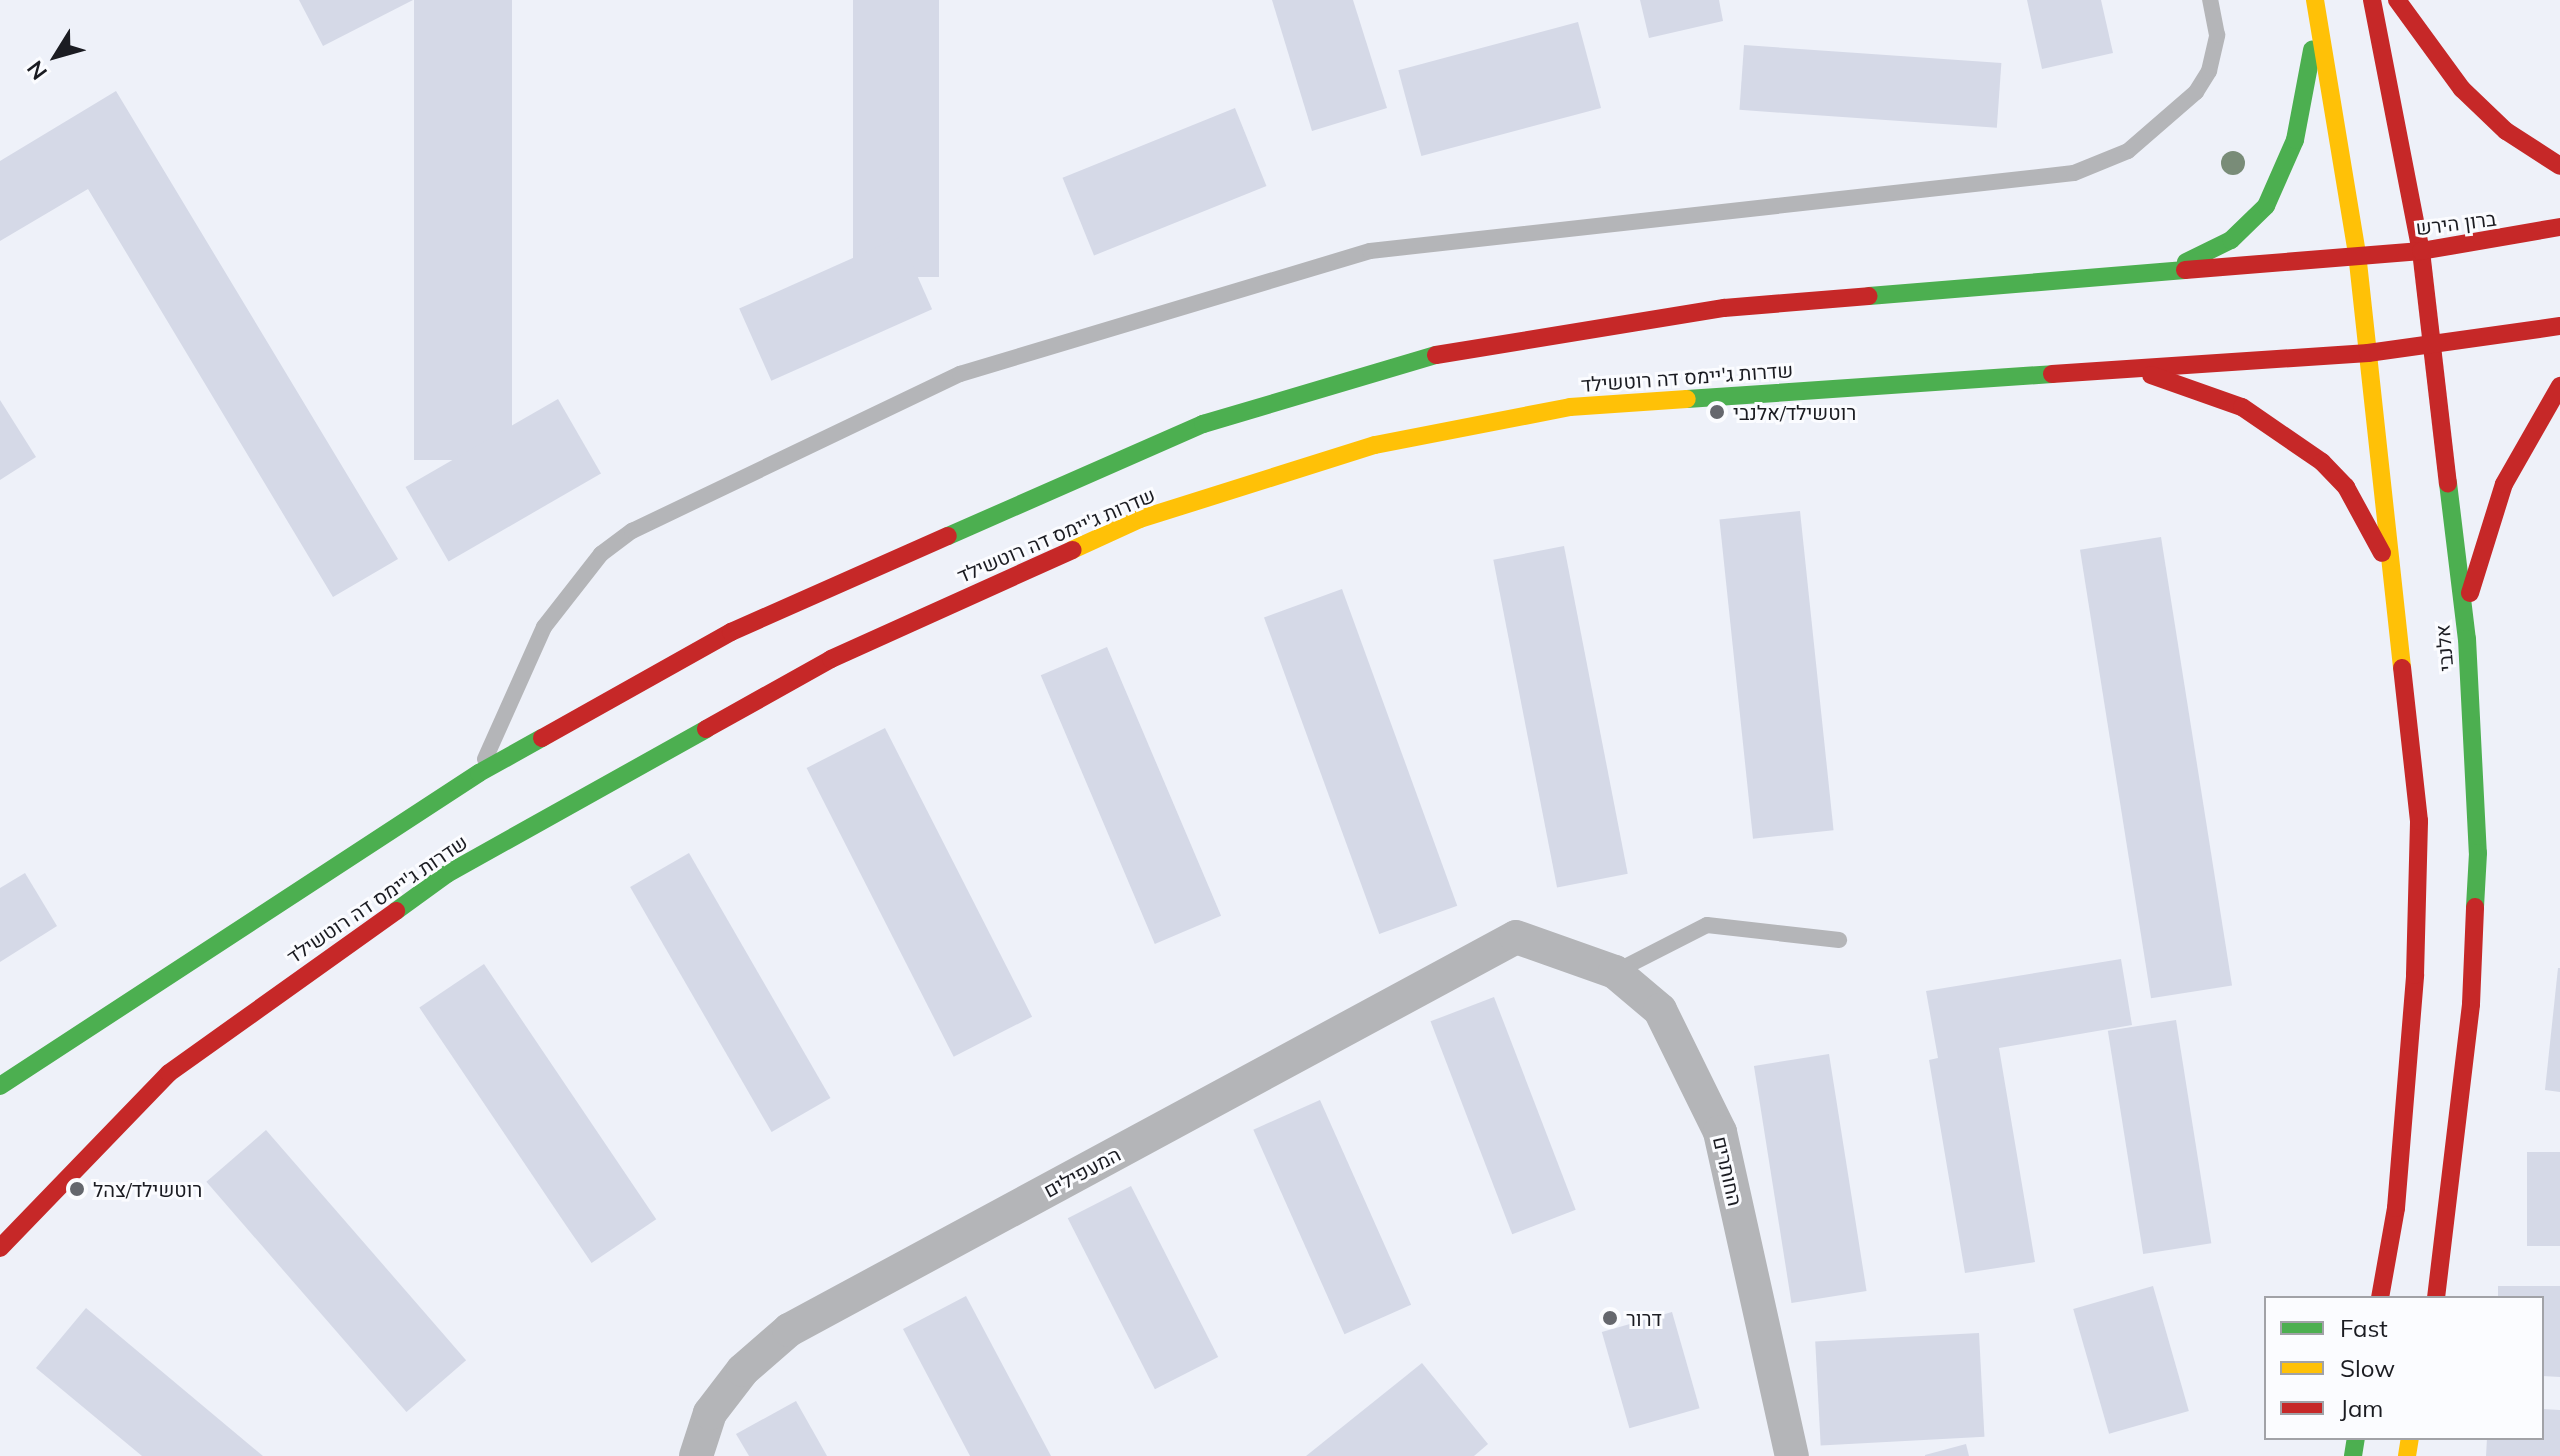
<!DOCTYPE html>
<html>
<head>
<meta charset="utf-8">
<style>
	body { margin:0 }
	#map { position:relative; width:2560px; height:1456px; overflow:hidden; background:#eef1f9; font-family:Mulish,Heebo,sans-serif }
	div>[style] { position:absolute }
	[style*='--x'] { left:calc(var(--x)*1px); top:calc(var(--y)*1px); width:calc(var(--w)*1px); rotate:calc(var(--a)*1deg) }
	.building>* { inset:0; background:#d5d9e7; transform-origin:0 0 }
	.lane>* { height:16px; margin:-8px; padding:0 8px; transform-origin:8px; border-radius:8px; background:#b4b5b8 }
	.street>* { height:34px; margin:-17px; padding:0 17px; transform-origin:17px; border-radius:17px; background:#b4b5b8 }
	.fast>* { height:18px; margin:-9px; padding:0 9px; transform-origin:9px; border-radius:9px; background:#4caf50 }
	.slow>* { height:18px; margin:-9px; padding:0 9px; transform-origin:9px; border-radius:9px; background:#ffc107 }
	.jam>* { height:18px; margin:-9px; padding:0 9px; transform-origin:9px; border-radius:9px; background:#c62828 }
	.trees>* { width:24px; height:24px; margin:-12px; border-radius:50%; background:#798c78 }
	.dots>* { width:22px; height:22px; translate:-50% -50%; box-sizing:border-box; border:4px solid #fbfcff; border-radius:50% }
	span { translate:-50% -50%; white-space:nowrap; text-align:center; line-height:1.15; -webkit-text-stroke:6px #fbfcff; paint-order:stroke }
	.street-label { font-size:20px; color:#1b1c22 }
	.poi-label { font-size:20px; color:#1b1c22 }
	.left { translate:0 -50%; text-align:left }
	.legend { position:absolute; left:2264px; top:1296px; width:280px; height:144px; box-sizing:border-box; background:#fbfcff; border:2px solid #a1a2a7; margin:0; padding:10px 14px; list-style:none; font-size:24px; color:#1b1c22 }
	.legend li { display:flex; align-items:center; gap:16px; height:40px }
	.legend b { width:40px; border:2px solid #a1a2a7 }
	.north { position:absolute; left:16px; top:16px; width:80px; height:80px; -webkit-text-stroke:6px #fbfcff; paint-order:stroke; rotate:233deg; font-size:22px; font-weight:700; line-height:32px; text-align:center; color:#1b1c22 }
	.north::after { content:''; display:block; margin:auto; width:28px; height:36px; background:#1b1c22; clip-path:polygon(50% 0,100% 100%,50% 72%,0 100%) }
</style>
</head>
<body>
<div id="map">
	<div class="building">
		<div style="clip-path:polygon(299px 0,413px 0,323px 46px)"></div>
		<div style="left:414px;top:0;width:98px;height:460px"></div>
		<div style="left:853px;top:0;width:86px;height:277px"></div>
		<div style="clip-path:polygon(1272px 0,1353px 0,1387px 108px,1312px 131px)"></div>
		<div style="clip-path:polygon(1640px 0,1719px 0,1723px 21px,1649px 38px)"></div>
		<div style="clip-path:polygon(2027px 0,2101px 0,2113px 53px,2042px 69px)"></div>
		<div style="left:1578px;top:22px;width:89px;height:186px;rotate:75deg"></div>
		<div style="left:1744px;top:45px;width:258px;height:65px;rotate:4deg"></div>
		<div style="clip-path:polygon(116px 91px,398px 559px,333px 597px,88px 189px,0 241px,0 161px)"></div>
		<div style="left:1235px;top:108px;width:84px;height:186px;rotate:68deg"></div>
		<div style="left:900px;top:237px;width:79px;height:176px;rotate:66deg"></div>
		<div style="left:558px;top:399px;width:86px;height:176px;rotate:60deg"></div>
		<div style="clip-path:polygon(0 400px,36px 457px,0 480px)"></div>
		<div style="left:1800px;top:511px;width:321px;height:81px;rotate:84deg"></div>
		<div style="left:2161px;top:537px;width:454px;height:82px;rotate:81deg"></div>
		<div style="left:1564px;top:546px;width:334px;height:72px;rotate:79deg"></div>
		<div style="left:1342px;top:589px;width:337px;height:83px;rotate:70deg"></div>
		<div style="left:1107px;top:647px;width:292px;height:72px;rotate:67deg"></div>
		<div style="left:885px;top:728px;width:324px;height:88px;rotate:63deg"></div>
		<div style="left:689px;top:853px;width:283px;height:68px;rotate:60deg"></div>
		<div style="clip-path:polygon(25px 873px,57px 926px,0 962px,0 888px)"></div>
		<div style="clip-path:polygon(2121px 959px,2132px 1025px,1999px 1048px,2035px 1262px,1965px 1273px,1929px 1060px,1938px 1058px,1926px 991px)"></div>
		<div style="left:484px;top:964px;width:308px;height:78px;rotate:56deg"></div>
		<div style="clip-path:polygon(2558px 968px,2560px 968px,2560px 1092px,2545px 1090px)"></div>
		<div style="left:1494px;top:997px;width:228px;height:68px;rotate:69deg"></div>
		<div style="left:2176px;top:1020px;width:226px;height:69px;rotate:81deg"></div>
		<div style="left:1829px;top:1054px;width:240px;height:76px;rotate:81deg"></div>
		<div style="left:1320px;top:1100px;width:224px;height:73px;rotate:66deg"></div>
		<div style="left:266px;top:1130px;width:305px;height:79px;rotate:49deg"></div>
		<div style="left:2560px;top:1152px;width:94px;height:33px;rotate:90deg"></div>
		<div style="left:1131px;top:1186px;width:192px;height:71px;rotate:63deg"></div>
		<div style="left:2153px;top:1286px;width:130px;height:83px;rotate:74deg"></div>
		<div style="clip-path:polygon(2498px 1286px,2560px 1286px,2560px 1377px,2542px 1376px,2542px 1298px,2498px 1298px)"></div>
		<div style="clip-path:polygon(966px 1296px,1051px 1456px,970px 1456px,903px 1329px)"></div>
		<div style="clip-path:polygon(86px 1308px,263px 1456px,142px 1456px,36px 1368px)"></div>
		<div style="left:1672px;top:1312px;width:100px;height:73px;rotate:74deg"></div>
		<div style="left:1979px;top:1333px;width:104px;height:164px;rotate:87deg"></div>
		<div style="clip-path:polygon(1422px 1363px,1488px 1444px,1474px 1456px,1306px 1456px)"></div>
		<div style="clip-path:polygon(796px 1401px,827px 1456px,749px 1456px,736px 1434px)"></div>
		<div style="clip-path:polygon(2542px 1409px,2560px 1410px,2560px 1456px,2486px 1456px,2487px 1438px,2542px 1438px)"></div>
		<div style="clip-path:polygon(1966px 1444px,1969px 1456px,1925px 1456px,1925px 1455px)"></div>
	</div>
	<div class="lane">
		<div style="--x:485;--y:759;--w:145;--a:-65.9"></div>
		<div style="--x:544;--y:627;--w:93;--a:-52"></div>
		<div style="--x:601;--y:554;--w:39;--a:-37"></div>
		<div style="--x:632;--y:531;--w:364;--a:-25.6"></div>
		<div style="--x:960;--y:374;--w:428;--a:-16.7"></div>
		<div style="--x:1370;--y:251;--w:708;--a:-6.32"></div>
		<div style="--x:2074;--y:173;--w:58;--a:-22.2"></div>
		<div style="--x:2128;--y:151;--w:90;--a:-40.9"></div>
		<div style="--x:2196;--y:92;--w:25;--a:-58"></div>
		<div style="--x:2209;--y:71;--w:37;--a:-77"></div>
		<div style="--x:2217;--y:35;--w:36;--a:-101"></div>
		<div style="--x:1615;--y:972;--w:103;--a:-27.1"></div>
		<div style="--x:1707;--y:925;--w:133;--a:6.5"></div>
	</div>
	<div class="street">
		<div style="--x:696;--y:1456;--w:45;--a:-72"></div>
		<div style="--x:710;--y:1413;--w:54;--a:-52.5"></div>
		<div style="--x:743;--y:1370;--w:61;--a:-41"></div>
		<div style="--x:789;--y:1330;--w:826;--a:-28.39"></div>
		<div style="--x:1516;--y:937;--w:105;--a:19.5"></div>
		<div style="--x:1615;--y:972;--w:59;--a:40.2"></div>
		<div style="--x:1660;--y:1010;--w:136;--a:63.8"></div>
		<div style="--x:1720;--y:1132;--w:332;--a:77.5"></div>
	</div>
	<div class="fast">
		<div style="--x:2186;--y:262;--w:50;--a:-26.1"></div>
		<div style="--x:2231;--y:240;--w:49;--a:-44.2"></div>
		<div style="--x:2266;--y:206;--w:72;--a:-66.3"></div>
		<div style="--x:2295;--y:140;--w:92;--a:-79.3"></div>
		<div style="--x:1869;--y:296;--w:317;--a:-4.7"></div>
		<div style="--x:1687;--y:399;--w:366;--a:-3.9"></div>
		<div style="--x:2448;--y:483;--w:157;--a:83.1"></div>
		<div style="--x:2467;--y:639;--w:214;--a:87.1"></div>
		<div style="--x:2478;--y:853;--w:54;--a:93.2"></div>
		<div style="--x:948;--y:536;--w:279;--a:-23.7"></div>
		<div style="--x:1203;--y:424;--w:243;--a:-16.5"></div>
		<div style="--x:396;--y:911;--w:63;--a:-36"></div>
		<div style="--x:447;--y:874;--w:297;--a:-29.2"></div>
		<div style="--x:0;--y:1086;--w:572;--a:-33.16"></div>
		<div style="--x:479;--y:773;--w:72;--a:-29.1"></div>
		<div style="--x:2353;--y:1456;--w:18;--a:-81"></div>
	</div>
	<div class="slow">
		<div style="--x:2315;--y:0;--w:256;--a:80.6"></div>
		<div style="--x:2357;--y:253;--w:417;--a:83.8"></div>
		<div style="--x:1072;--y:550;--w:75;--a:-24.5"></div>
		<div style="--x:1140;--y:519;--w:246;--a:-17.5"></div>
		<div style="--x:1375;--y:445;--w:199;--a:-11"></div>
		<div style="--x:1570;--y:407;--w:117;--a:-3.9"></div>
		<div style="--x:2407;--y:1456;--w:18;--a:-81"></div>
	</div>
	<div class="jam">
		<div style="--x:2372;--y:0;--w:256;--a:79"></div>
		<div style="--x:2421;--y:251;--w:234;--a:83.4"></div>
		<div style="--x:2397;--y:0;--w:110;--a:53.9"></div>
		<div style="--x:2462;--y:89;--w:61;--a:43.7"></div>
		<div style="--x:2506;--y:131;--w:64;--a:32.9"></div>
		<div style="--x:2185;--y:270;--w:237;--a:-4.6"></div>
		<div style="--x:2421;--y:251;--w:141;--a:-9.8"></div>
		<div style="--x:1436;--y:355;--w:292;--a:-9.3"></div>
		<div style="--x:1724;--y:308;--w:145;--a:-4.7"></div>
		<div style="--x:2052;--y:374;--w:317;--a:-3.8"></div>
		<div style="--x:2368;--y:353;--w:194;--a:-8"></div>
		<div style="--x:2151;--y:375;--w:96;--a:19.4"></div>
		<div style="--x:2242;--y:407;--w:97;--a:34.5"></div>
		<div style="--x:2322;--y:462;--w:35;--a:46"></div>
		<div style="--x:2346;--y:487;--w:75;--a:61.4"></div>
		<div style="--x:2470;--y:593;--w:114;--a:-72.7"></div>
		<div style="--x:2504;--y:484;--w:113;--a:-60.3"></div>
		<div style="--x:706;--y:729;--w:143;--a:-29.2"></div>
		<div style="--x:831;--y:659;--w:265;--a:-24.3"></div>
		<div style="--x:542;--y:738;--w:217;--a:-29.3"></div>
		<div style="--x:731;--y:632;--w:237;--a:-23.9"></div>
		<div style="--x:0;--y:1248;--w:243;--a:-46"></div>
		<div style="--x:169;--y:1073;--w:279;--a:-35.5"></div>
		<div style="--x:2380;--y:1298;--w:91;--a:-79.9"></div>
		<div style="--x:2396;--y:1208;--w:234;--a:-85.3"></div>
		<div style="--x:2415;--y:975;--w:154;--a:-88.5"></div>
		<div style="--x:2419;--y:821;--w:154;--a:-96.3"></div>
		<div style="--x:2436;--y:1298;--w:296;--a:-83.2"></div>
		<div style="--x:2471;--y:1004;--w:97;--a:-87.6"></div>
	</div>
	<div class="trees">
		<div style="left:2233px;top:163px"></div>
	</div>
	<div class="dots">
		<div style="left:1717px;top:412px;background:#65676d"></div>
		<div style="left:77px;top:1189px;background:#65676d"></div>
		<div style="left:1610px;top:1318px;background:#65676d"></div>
	</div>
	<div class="street-label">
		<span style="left:2456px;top:223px;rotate:-7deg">ברון הירש</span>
		<span style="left:1687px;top:377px;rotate:-4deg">שדרות ג'יימס דה רוטשילד</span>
		<span style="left:1056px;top:535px;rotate:-23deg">שדרות ג'יימס דה רוטשילד</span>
		<span style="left:2444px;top:648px;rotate:-95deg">אלנבי</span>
		<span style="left:377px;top:899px;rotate:-34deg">שדרות ג'יימס דה רוטשילד</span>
		<span style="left:1728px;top:1171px;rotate:77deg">החותרים</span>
		<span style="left:1082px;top:1172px;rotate:-28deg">המעפילים</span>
	</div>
	<div class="poi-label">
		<span class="left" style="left:1733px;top:412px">רוטשילד/אלנבי</span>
		<span class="left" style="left:93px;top:1189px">רוטשילד/צהל</span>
		<span class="left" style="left:1626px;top:1318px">דרור</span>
	</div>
	<ul class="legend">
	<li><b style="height:10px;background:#4caf50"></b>Fast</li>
	<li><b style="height:10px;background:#ffc107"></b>Slow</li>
	<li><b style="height:10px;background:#c62828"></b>Jam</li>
	</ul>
	<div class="north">N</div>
</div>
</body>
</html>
